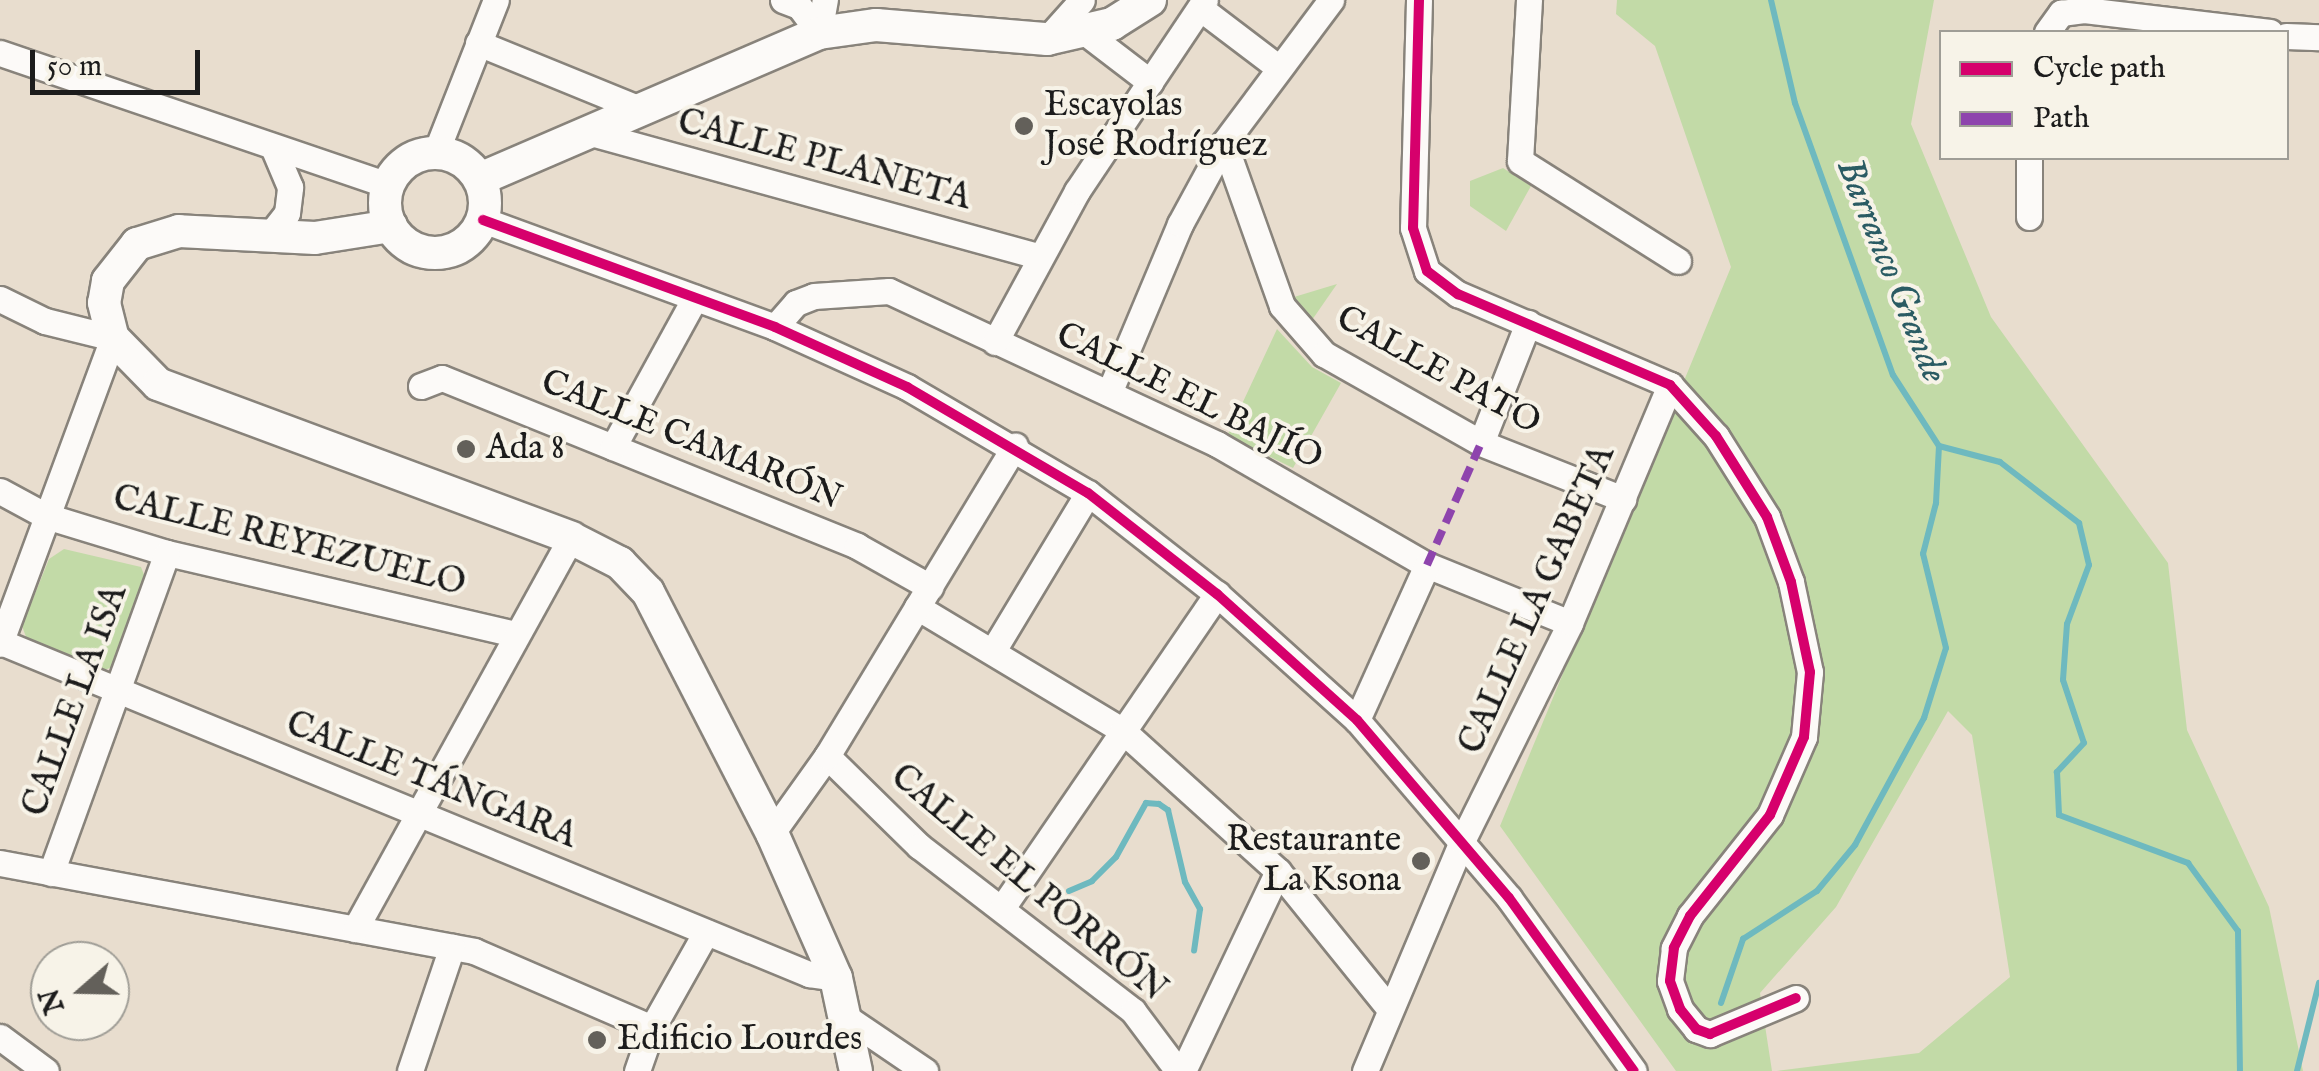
<!DOCTYPE html>
<html>
<head>
<meta charset="utf-8">
<style>
	body { margin:0 }
	#map { position:relative; width:2319px; height:1071px; overflow:hidden; background:#e8ddce; font-family:"IM FELL English",serif }
	div>[style] { position:absolute }
	[style*='--x'] { left:calc(var(--x)*1px); top:calc(var(--y)*1px); width:calc(var(--w)*1px); rotate:calc(var(--a)*1deg) }
	.green>* { inset:0; background:#c2daa7 }
	.stream>* { height:6px; margin:-3px; padding:0 3px; transform-origin:3px; border-radius:3px; background:#6eb9bf }
	.roads { filter:drop-shadow(2px 0 #88837b) drop-shadow(-2px 0 #88837b) drop-shadow(0 2px #88837b) drop-shadow(0 -2px #88837b) }
	.minor>* { height:25px; margin:-12.5px; padding:0 12.5px; transform-origin:12.5px; border-radius:12.5px; background:#fcfaf8 }
	.major>* { height:32px; margin:-16px; padding:0 16px; transform-origin:16px; border-radius:16px; background:#fcfaf8 }
	.major>.ring { margin:-16px; padding:0; box-sizing:content-box; background:none; border:32px solid #fcfaf8; border-radius:50% }
	.quiet>* { height:8px; margin-top:-4px; transform-origin:0; background:repeating-linear-gradient(90deg,#8e44ad 0 15px,transparent 0 23px) }
	.cycleway>* { height:10px; margin:-5px; padding:0 5px; transform-origin:5px; border-radius:5px; background:#d6006c }
	.dots>* { width:28px; height:28px; translate:-50% -50%; box-sizing:border-box; border:5px solid #f7f3e8; border-radius:50% }
	span { translate:-50% -50%; white-space:nowrap; text-align:center; line-height:1.15; -webkit-text-stroke:8px #f7f3e8; paint-order:stroke }
	.poi-label { font-size:35px; color:#1c1c1c }
	.left { translate:0 -50%; text-align:left }
	.right { translate:-100% -50%; text-align:right }
	.street-label { font-size:35px; color:#1c1c1c }
	.water-label { font-size:38px; color:#2a5b63; font-style:italic }
	.legend { position:absolute; left:1939px; top:30px; width:350px; height:130px; box-sizing:border-box; background:#f7f3e8; border:2px solid #9f9d96; margin:0; padding:12px 18px; list-style:none; font-size:30px; color:#1c1c1c }
	.legend li { display:flex; align-items:center; gap:20px; height:50px }
	.legend b { width:50px; border:2px solid #9f9d96 }
	.north { position:absolute; left:30px; top:941px; width:100px; height:100px; box-sizing:border-box; background:#f7f3e8; border:2px solid #9f9d96; border-radius:50%; rotate:250deg; font-size:28px; font-weight:700; line-height:40px; text-align:center; color:#1c1c1c }
	.north::after { content:''; display:block; margin:auto; width:35px; height:45px; background:#63605a; clip-path:polygon(50% 0,100% 100%,50% 72%,0 100%) }
	.scale { position:absolute; left:30px; top:50px; width:170px; height:45px; box-sizing:border-box; border:5px solid #1c1c1c; border-top:0; padding-left:12px; font-size:30px; line-height:35px; white-space:nowrap; color:#1c1c1c; -webkit-text-stroke:8px #f7f3e8; paint-order:stroke }
</style>
</head>
<body>
<div id="map">
	<div class="green">
		<div style="clip-path:polygon(1617px 0,1934px 0,1911px 124px,1991px 317px,2168px 563px,2187px 730px,2269px 907px,2303px 1071px,1777px 1071px,1919px 1053px,2010px 977px,1972px 735px,1948px 711px,1836px 907px,1760px 993px,1772px 1071px,1676px 1071px,1500px 826px,1731px 267px,1655px 46px,1616px 14px)"></div>
		<div style="clip-path:polygon(1503px 168px,1531px 186px,1506px 231px,1470px 206px,1470px 181px)"></div>
		<div style="clip-path:polygon(1337px 284px,1312px 320px,1294px 297px)"></div>
		<div style="clip-path:polygon(1277px 329px,1312px 367px,1341px 383px,1293px 468px,1227px 436px)"></div>
		<div style="clip-path:polygon(64px 549px,141px 567px,146px 580px,113px 667px,98px 672px,29px 645px,22px 626px,49px 559px)"></div>
	</div>
	<div class="stream">
		<div style="--x:1771;--y:0;--w:106;--a:76.9"></div>
		<div style="--x:1795;--y:103;--w:289;--a:70.2"></div>
		<div style="--x:1893;--y:375;--w:85;--a:57.1"></div>
		<div style="--x:1939;--y:446;--w:63;--a:14.7"></div>
		<div style="--x:2000;--y:462;--w:100;--a:37.7"></div>
		<div style="--x:2079;--y:523;--w:43;--a:76.6"></div>
		<div style="--x:2089;--y:565;--w:63;--a:110.4"></div>
		<div style="--x:2067;--y:624;--w:56;--a:94.1"></div>
		<div style="--x:2063;--y:680;--w:66;--a:71.6"></div>
		<div style="--x:2084;--y:743;--w:40;--a:133"></div>
		<div style="--x:2057;--y:772;--w:43;--a:87.3"></div>
		<div style="--x:2059;--y:815;--w:138;--a:20.4"></div>
		<div style="--x:2188;--y:863;--w:84;--a:53.7"></div>
		<div style="--x:2238;--y:931;--w:140;--a:89.2"></div>
		<div style="--x:1069;--y:891;--w:25;--a:-23"></div>
		<div style="--x:1092;--y:881;--w:34;--a:-45"></div>
		<div style="--x:1116;--y:857;--w:62;--a:-60.9"></div>
		<div style="--x:1146;--y:803;--w:13;--a:4"></div>
		<div style="--x:1159;--y:804;--w:11;--a:34"></div>
		<div style="--x:1168;--y:810;--w:74;--a:76.7"></div>
		<div style="--x:1185;--y:882;--w:31;--a:61"></div>
		<div style="--x:1200;--y:909;--w:42;--a:98.1"></div>
		<div style="--x:1721;--y:1003;--w:68;--a:-71"></div>
		<div style="--x:1743;--y:939;--w:88;--a:-33"></div>
		<div style="--x:1817;--y:891;--w:60;--a:-50.4"></div>
		<div style="--x:1855;--y:845;--w:145;--a:-61.5"></div>
		<div style="--x:1924;--y:718;--w:73;--a:-72.6"></div>
		<div style="--x:1946;--y:648;--w:97;--a:-103.7"></div>
		<div style="--x:1923;--y:554;--w:53;--a:-75.7"></div>
		<div style="--x:1936;--y:503;--w:57;--a:-87"></div>
		<div style="--x:2297;--y:1071;--w:91;--a:-76"></div>
	</div>
	<div class="roads">
		<div class="minor">
			<div style="--x:783;--y:0;--w:17;--a:21"></div>
			<div style="--x:799;--y:6;--w:34;--a:53"></div>
			<div style="--x:1419;--y:0;--w:228;--a:91.5"></div>
			<div style="--x:1413;--y:228;--w:45;--a:72"></div>
			<div style="--x:1427;--y:271;--w:39;--a:37"></div>
			<div style="--x:1458;--y:294;--w:231;--a:23.2"></div>
			<div style="--x:1670;--y:385;--w:69;--a:48"></div>
			<div style="--x:1716;--y:436;--w:96;--a:57.8"></div>
			<div style="--x:1767;--y:517;--w:69;--a:69.7"></div>
			<div style="--x:1791;--y:582;--w:92;--a:78.1"></div>
			<div style="--x:1810;--y:672;--w:65;--a:95.3"></div>
			<div style="--x:1804;--y:737;--w:85;--a:113.6"></div>
			<div style="--x:1770;--y:815;--w:129;--a:128.4"></div>
			<div style="--x:1690;--y:916;--w:36;--a:117"></div>
			<div style="--x:1674;--y:948;--w:33;--a:97"></div>
			<div style="--x:1670;--y:981;--w:30;--a:70"></div>
			<div style="--x:1680;--y:1009;--w:26;--a:51"></div>
			<div style="--x:1696;--y:1029;--w:15;--a:20"></div>
			<div style="--x:1710;--y:1034;--w:93;--a:-22.7"></div>
			<div style="--x:1529;--y:0;--w:161;--a:93.2"></div>
			<div style="--x:1520;--y:161;--w:187;--a:32.3"></div>
			<div style="--x:1200;--y:8;--w:99;--a:37.2"></div>
			<div style="--x:2047;--y:32;--w:24;--a:-54"></div>
			<div style="--x:2061;--y:13;--w:23;--a:-7"></div>
			<div style="--x:2084;--y:10;--w:187;--a:6.7"></div>
			<div style="--x:819;--y:33;--w:34;--a:-80"></div>
			<div style="--x:1086;--y:33;--w:81;--a:37.4"></div>
			<div style="--x:2286;--y:36;--w:33;--a:2"></div>
			<div style="--x:1047;--y:39;--w:52;--a:-48.1"></div>
			<div style="--x:478;--y:43;--w:177;--a:22.2"></div>
			<div style="--x:0;--y:53;--w:410;--a:18.8"></div>
			<div style="--x:591;--y:133;--w:464;--a:15.4"></div>
			<div style="--x:1224;--y:143;--w:173;--a:70.4"></div>
			<div style="--x:1282;--y:306;--w:64;--a:48.8"></div>
			<div style="--x:1324;--y:354;--w:180;--a:29.5"></div>
			<div style="--x:1481;--y:443;--w:153;--a:21.5"></div>
			<div style="--x:436;--y:152;--w:163;--a:-68.5"></div>
			<div style="--x:2029;--y:158;--w:59;--a:90"></div>
			<div style="--x:483;--y:220;--w:311;--a:20.1"></div>
			<div style="--x:775;--y:327;--w:145;--a:24.4"></div>
			<div style="--x:907;--y:387;--w:210;--a:30.4"></div>
			<div style="--x:1088;--y:493;--w:164;--a:38.1"></div>
			<div style="--x:1217;--y:594;--w:188;--a:42"></div>
			<div style="--x:1357;--y:720;--w:234;--a:49.5"></div>
			<div style="--x:1509;--y:898;--w:213;--a:54.2"></div>
			<div style="--x:269;--y:236;--w:29;--a:-52"></div>
			<div style="--x:287;--y:213;--w:26;--a:-83"></div>
			<div style="--x:290;--y:187;--w:43;--a:-113"></div>
			<div style="--x:0;--y:299;--w:50;--a:26.1"></div>
			<div style="--x:45;--y:321;--w:70;--a:14"></div>
			<div style="--x:113;--y:338;--w:326;--a:110.3"></div>
			<div style="--x:775;--y:327;--w:32;--a:-49"></div>
			<div style="--x:796;--y:303;--w:19;--a:-21"></div>
			<div style="--x:814;--y:296;--w:75;--a:-3.8"></div>
			<div style="--x:889;--y:291;--w:362;--a:25"></div>
			<div style="--x:1217;--y:444;--w:242;--a:30"></div>
			<div style="--x:1427;--y:565;--w:154;--a:22.1"></div>
			<div style="--x:995;--y:342;--w:172;--a:-61.5"></div>
			<div style="--x:1077;--y:191;--w:230;--a:-56.2"></div>
			<div style="--x:421;--y:386;--w:22;--a:-21"></div>
			<div style="--x:442;--y:378;--w:448;--a:22"></div>
			<div style="--x:857;--y:546;--w:84;--a:29.3"></div>
			<div style="--x:1109;--y:393;--w:183;--a:-67.2"></div>
			<div style="--x:1180;--y:224;--w:92;--a:-61.5"></div>
			<div style="--x:1224;--y:143;--w:179;--a:-53.2"></div>
			<div style="--x:1481;--y:443;--w:129;--a:-68.6"></div>
			<div style="--x:613;--y:447;--w:170;--a:-61.2"></div>
			<div style="--x:0;--y:491;--w:52;--a:28.5"></div>
			<div style="--x:46;--y:516;--w:127;--a:17"></div>
			<div style="--x:167;--y:553;--w:357;--a:13.1"></div>
			<div style="--x:917;--y:607;--w:240;--a:31"></div>
			<div style="--x:1123;--y:731;--w:209;--a:42.1"></div>
			<div style="--x:1278;--y:871;--w:176;--a:51"></div>
			<div style="--x:1;--y:642;--w:874;--a:22.34"></div>
			<div style="--x:809;--y:974;--w:27;--a:8"></div>
			<div style="--x:994;--y:649;--w:182;--a:-58.9"></div>
			<div style="--x:1357;--y:720;--w:170;--a:-65.7"></div>
			<div style="--x:827;--y:756;--w:129;--a:44.4"></div>
			<div style="--x:919;--y:846;--w:270;--a:37.6"></div>
			<div style="--x:1133;--y:1011;--w:75;--a:53.1"></div>
			<div style="--x:772;--y:833;--w:95;--a:-54.5"></div>
			<div style="--x:827;--y:756;--w:363;--a:-58.8"></div>
			<div style="--x:0;--y:863;--w:482;--a:10.5"></div>
			<div style="--x:474;--y:951;--w:194;--a:23.4"></div>
			<div style="--x:51;--y:873;--w:340;--a:-70.1"></div>
			<div style="--x:1002;--y:908;--w:381;--a:-55.6"></div>
			<div style="--x:355;--y:929;--w:447;--a:-61.1"></div>
			<div style="--x:850;--y:1020;--w:91;--a:34.2"></div>
			<div style="--x:0;--y:1037;--w:57;--a:36.5"></div>
			<div style="--x:410;--y:1071;--w:131;--a:-71.3"></div>
			<div style="--x:637;--y:1071;--w:46;--a:-70.8"></div>
			<div style="--x:652;--y:1028;--w:110;--a:-60.6"></div>
			<div style="--x:1183;--y:1071;--w:221;--a:-64.6"></div>
			<div style="--x:1365;--y:1071;--w:250;--a:-67.1"></div>
			<div style="--x:1462;--y:841;--w:243;--a:-63.6"></div>
			<div style="--x:1570;--y:623;--w:258;--a:-67.2"></div>
		</div>
		<div class="major">
			<div class="ring" style="left:385px;top:153px;width:68px;height:68px"></div>
			<div style="--x:480;--y:179;--w:369;--a:-23.3"></div>
			<div style="--x:819;--y:33;--w:58;--a:-8"></div>
			<div style="--x:876;--y:25;--w:172;--a:4.7"></div>
			<div style="--x:1047;--y:39;--w:67;--a:-13"></div>
			<div style="--x:1112;--y:24;--w:45;--a:-32.3"></div>
			<div style="--x:391;--y:226;--w:77;--a:171"></div>
			<div style="--x:315;--y:238;--w:136;--a:-177.1"></div>
			<div style="--x:179;--y:231;--w:44;--a:162.8"></div>
			<div style="--x:137;--y:244;--w:47;--a:128.1"></div>
			<div style="--x:108;--y:281;--w:22;--a:100"></div>
			<div style="--x:104;--y:303;--w:36;--a:76"></div>
			<div style="--x:113;--y:338;--w:64;--a:45.6"></div>
			<div style="--x:158;--y:384;--w:441;--a:20.4"></div>
			<div style="--x:571;--y:538;--w:55;--a:27"></div>
			<div style="--x:620;--y:563;--w:40;--a:46"></div>
			<div style="--x:648;--y:592;--w:271;--a:62.8"></div>
			<div style="--x:772;--y:833;--w:158;--a:66.2"></div>
			<div style="--x:836;--y:978;--w:95;--a:77.9"></div>
		</div>
	</div>
	<div class="quiet">
		<div style="--x:1427;--y:565;--w:133;--a:-66.1"></div>
	</div>
	<div class="cycleway">
		<div style="--x:1419;--y:0;--w:228;--a:91.5"></div>
		<div style="--x:1413;--y:228;--w:45;--a:72"></div>
		<div style="--x:1427;--y:271;--w:39;--a:37"></div>
		<div style="--x:1458;--y:294;--w:231;--a:23.2"></div>
		<div style="--x:1670;--y:385;--w:69;--a:48"></div>
		<div style="--x:1716;--y:436;--w:96;--a:57.8"></div>
		<div style="--x:1767;--y:517;--w:69;--a:69.7"></div>
		<div style="--x:1791;--y:582;--w:92;--a:78.1"></div>
		<div style="--x:1810;--y:672;--w:65;--a:95.3"></div>
		<div style="--x:1804;--y:737;--w:85;--a:113.6"></div>
		<div style="--x:1770;--y:815;--w:129;--a:128.4"></div>
		<div style="--x:1690;--y:916;--w:36;--a:117"></div>
		<div style="--x:1674;--y:948;--w:33;--a:97"></div>
		<div style="--x:1670;--y:981;--w:30;--a:70"></div>
		<div style="--x:1680;--y:1009;--w:26;--a:51"></div>
		<div style="--x:1696;--y:1029;--w:15;--a:20"></div>
		<div style="--x:1710;--y:1034;--w:93;--a:-22.7"></div>
		<div style="--x:483;--y:220;--w:311;--a:20.1"></div>
		<div style="--x:775;--y:327;--w:145;--a:24.4"></div>
		<div style="--x:907;--y:387;--w:210;--a:30.4"></div>
		<div style="--x:1088;--y:493;--w:164;--a:38.1"></div>
		<div style="--x:1217;--y:594;--w:188;--a:42"></div>
		<div style="--x:1357;--y:720;--w:234;--a:49.5"></div>
		<div style="--x:1509;--y:898;--w:213;--a:54.2"></div>
	</div>
	<div class="dots">
		<div style="left:1024px;top:126px;background:#63605a"></div>
		<div style="left:466px;top:449px;background:#63605a"></div>
		<div style="left:1421px;top:861px;background:#63605a"></div>
		<div style="left:597px;top:1040px;background:#63605a"></div>
	</div>
	<div class="poi-label">
		<span class="left" style="left:1044px;top:126px">Escayolas<br>José Rodríguez</span>
		<span class="left" style="left:486px;top:449px">Ada 8</span>
		<span class="right" style="left:1401px;top:861px">Restaurante<br>La Ksona</span>
		<span class="left" style="left:617px;top:1040px">Edificio Lourdes</span>
	</div>
	<div class="street-label">
		<span style="left:824px;top:161px;rotate:15deg">CALLE PLANETA</span>
		<span style="left:1438px;top:371px;rotate:29deg">CALLE PATO</span>
		<span style="left:1189px;top:397px;rotate:26deg">CALLE EL BAJÍO</span>
		<span style="left:691px;top:441px;rotate:22deg">CALLE CAMARÓN</span>
		<span style="left:289px;top:542px;rotate:14deg">CALLE REYEZUELO</span>
		<span style="left:1538px;top:600px;rotate:-66deg">CALLE LA GABETA</span>
		<span style="left:76px;top:701px;rotate:-70deg">CALLE LA ISA</span>
		<span style="left:431px;top:781px;rotate:22deg">CALLE TÁNGARA</span>
		<span style="left:1028px;top:884px;rotate:40deg">CALLE EL PORRÓN</span>
	</div>
	<div class="water-label">
		<span style="left:1890px;top:271px;rotate:68deg">Barranco Grande</span>
	</div>
	<ul class="legend">
	<li><b style="height:12px;background:#d6006c"></b>Cycle path</li>
	<li><b style="height:12px;background:#8e44ad"></b>Path</li>
	</ul>
	<div class="north">N</div>
	<div class="scale">50 m</div>
</div>
</body>
</html>
